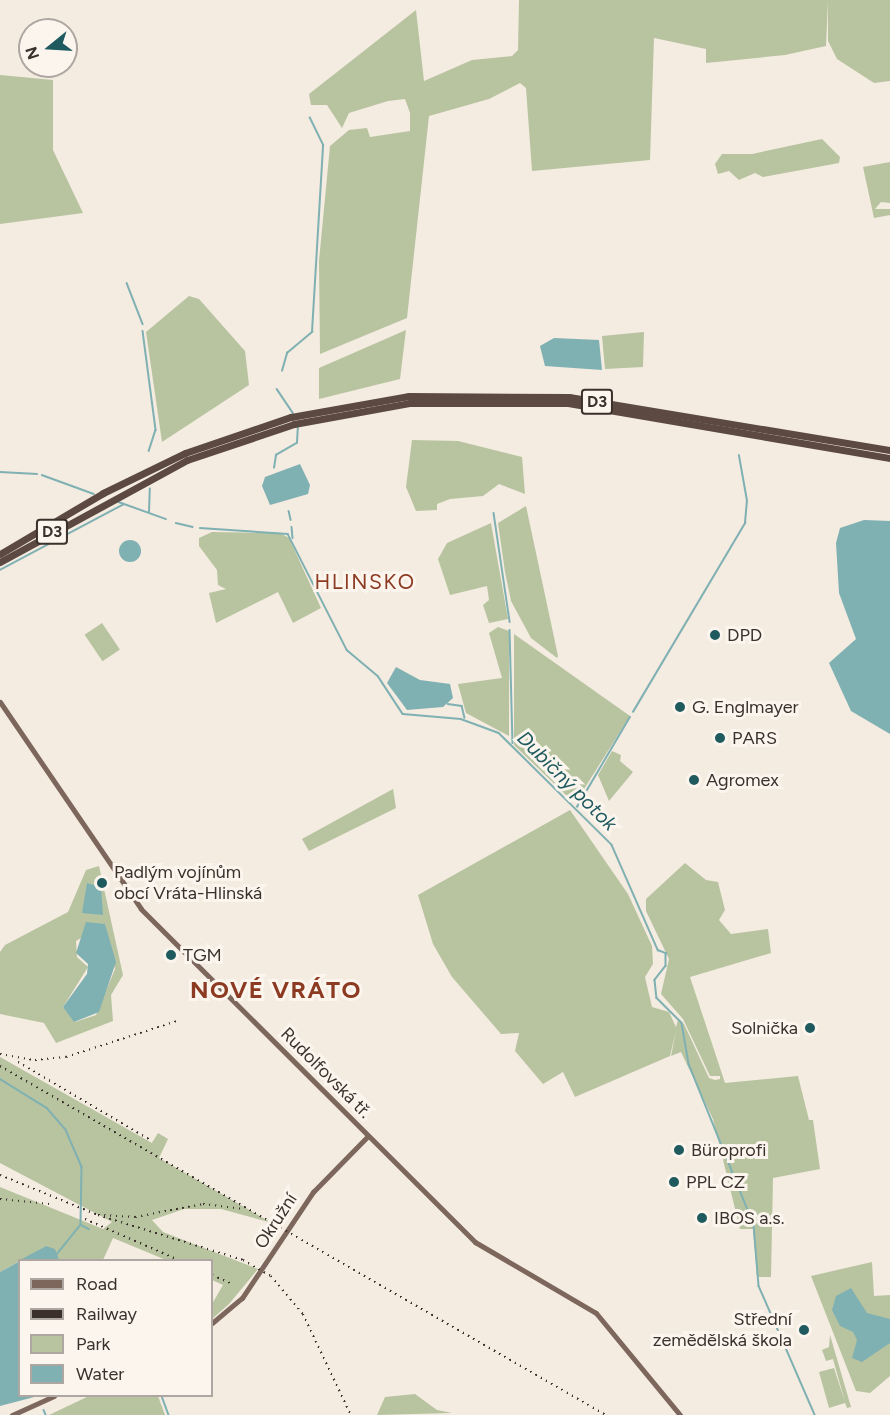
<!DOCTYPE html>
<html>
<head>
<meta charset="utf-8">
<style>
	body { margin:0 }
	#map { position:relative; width:890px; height:1415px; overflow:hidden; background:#f4ebe1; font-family:Figtree,sans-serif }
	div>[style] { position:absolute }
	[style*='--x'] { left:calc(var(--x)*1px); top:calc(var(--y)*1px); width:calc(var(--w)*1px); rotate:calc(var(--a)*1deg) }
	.green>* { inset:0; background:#b8c4a0; transform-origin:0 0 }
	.water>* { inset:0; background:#7fb0b2 }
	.round { border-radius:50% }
	.stream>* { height:1.5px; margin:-0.75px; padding:0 0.75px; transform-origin:0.75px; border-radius:0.75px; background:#7fb0b2 }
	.major>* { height:5px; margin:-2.5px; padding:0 2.5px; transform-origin:2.5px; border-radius:2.5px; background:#7d675c }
	.highway>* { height:7px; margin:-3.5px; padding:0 3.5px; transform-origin:3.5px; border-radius:3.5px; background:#5c4a42 }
	.rail>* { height:1.5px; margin-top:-0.75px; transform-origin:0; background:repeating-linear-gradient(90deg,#3b302b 0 1.5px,transparent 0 6px) }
	.dots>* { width:16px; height:16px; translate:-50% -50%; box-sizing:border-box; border:3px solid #fbf5ee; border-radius:50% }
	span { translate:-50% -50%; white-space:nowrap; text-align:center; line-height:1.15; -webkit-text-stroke:6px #fbf5ee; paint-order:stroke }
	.shield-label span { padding:2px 4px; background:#fbf5ee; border:2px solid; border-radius:4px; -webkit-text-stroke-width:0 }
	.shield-label { font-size:16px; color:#3b302b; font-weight:700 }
	.poi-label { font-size:18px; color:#3b302b }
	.left { translate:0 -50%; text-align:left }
	.right { translate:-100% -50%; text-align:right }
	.street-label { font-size:18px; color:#3b302b }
	.water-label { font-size:20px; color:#1f5a5e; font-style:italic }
	.quarter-label { font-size:21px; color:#8c3b22; letter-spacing:1.5px }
	.district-label { font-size:24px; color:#8c3b22; font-weight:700; letter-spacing:1.5px }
	.legend { position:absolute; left:18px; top:1259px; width:195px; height:138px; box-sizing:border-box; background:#fbf5ee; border:2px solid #aea6a0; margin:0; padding:8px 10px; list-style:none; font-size:18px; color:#3b302b }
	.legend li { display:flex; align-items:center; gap:12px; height:30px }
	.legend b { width:30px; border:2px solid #aea6a0 }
	.north { position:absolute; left:18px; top:18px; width:60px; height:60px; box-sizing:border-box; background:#fbf5ee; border:2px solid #aea6a0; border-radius:50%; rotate:252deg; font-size:16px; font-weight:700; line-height:24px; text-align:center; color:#3b302b }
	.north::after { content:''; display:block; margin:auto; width:21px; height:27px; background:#1f5a5e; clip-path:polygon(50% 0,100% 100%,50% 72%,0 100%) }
</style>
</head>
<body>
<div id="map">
	<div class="green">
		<div style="clip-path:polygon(519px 0,890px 0,890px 81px,874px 83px,837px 59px,828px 41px,828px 1px,826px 46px,785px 55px,706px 63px,706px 49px,654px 38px,650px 160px,532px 171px,526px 88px,520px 83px,489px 99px,429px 116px,407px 318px,320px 354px,319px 261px,330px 146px,349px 130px,367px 128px,370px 137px,410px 131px,410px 113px,405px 99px,388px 101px,349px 113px,342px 128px,327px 105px,311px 105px,309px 94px,416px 10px,424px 81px,472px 60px,512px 56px,518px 50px)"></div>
		<div style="clip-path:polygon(0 75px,53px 80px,53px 150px,83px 213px,0 224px)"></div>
		<div style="clip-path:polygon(822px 139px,840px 157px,839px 163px,763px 177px,755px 173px,739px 180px,729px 171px,718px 174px,715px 164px,722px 154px,752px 154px)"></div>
		<div style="clip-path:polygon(890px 162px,890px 203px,881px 202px,875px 209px,890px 209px,890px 215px,874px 218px,863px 167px)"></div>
		<div style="clip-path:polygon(189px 296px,199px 299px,245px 351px,249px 385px,162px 442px,146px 332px)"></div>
		<div style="clip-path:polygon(406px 330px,400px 379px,319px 399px,319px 368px)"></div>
		<div style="clip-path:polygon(644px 332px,643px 367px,605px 369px,602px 336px)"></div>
		<div style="clip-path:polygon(412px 440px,458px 441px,522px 457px,525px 494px,499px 484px,483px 496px,450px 499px,437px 504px,437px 510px,416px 511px,406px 487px)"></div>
		<div style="clip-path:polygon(526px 506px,558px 656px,557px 658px,531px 638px,511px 601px,505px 572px,498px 523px)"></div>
		<div style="clip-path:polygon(491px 523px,508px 619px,489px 623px,483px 605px,489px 600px,487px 586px,450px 595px,438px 559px,447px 543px)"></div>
		<div style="clip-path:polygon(212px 532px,280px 533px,289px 538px,321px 608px,293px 623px,278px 592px,216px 623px,209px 593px,226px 589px,218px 585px,217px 570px,199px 546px,199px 538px)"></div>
		<div style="left:102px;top:623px;width:32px;height:21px;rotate:56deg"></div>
		<div style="clip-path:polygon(498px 627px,509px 631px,509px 736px,466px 713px,458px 684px,502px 678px,489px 633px)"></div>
		<div style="clip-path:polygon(514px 634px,630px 716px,579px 797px,566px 795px,514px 745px)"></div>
		<div style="clip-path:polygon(612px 751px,621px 755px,620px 761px,633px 772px,609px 801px,598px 775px)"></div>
		<div style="clip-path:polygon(393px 789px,396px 808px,309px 851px,302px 839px)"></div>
		<div style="clip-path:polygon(570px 810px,628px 894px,652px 946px,653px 964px,645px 977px,652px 1007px,669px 1012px,676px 1027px,678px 1020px,684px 1024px,709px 1078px,715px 1080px,720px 1079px,720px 1076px,710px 1076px,683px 1019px,661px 994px,669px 959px,646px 911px,646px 899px,685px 863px,706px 880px,718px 882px,725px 910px,719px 920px,731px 934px,768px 929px,771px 953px,690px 977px,725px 1083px,798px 1076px,809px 1120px,813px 1120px,820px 1169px,773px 1178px,771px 1277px,757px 1277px,753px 1229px,740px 1229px,713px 1119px,681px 1052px,671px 1056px,676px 1031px,670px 1056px,575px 1097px,563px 1072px,543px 1084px,515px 1051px,519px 1033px,501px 1034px,495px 1027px,452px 977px,433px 944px,418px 895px)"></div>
		<div style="clip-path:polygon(evenodd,99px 866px,123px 975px,111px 995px,113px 1021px,56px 1043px,44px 1023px,0 1014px,0 952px,5px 945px,68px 912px,86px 870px,99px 866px,105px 924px,115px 969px,96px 1015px,75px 1022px,63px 1007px,88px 967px,77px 957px,76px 941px,105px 924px)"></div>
		<div style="clip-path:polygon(0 1057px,152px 1143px,158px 1133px,168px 1139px,159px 1158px,272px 1223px,221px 1209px,184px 1209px,152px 1220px,163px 1232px,258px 1269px,229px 1304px,212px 1319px,212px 1304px,223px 1285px,212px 1280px,212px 1260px,166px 1260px,113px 1238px,103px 1260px,59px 1260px,46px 1246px,0 1272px,0 1187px,103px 1229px,112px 1222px,0 1163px)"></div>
		<div style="clip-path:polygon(872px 1262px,874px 1296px,890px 1295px,890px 1376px,870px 1393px,856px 1391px,811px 1276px)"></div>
		<div style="clip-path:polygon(830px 1335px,851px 1407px,847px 1408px,845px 1403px,829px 1408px,819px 1372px,834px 1368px,845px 1402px,833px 1359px,826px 1361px,822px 1350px,829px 1347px)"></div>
		<div style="clip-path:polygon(415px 1394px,437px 1410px,452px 1413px,377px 1415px,385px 1397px)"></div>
		<div style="clip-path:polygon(89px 1396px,158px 1396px,165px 1415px,49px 1415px)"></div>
	</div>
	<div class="water">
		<div style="clip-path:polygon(554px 338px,599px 340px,602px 370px,545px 366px,540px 346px)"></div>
		<div style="clip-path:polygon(300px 464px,310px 485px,308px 494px,270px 505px,262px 486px,265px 477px)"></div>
		<div style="clip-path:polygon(864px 520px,890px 521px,890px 734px,851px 711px,829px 663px,856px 639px,839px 593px,836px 543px,840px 528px)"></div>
		<div class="round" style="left:119px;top:540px;width:22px;height:22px"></div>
		<div style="clip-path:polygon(396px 667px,420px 680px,450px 684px,453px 698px,443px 707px,407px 710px,387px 683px)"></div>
		<div style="clip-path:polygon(87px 883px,101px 887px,103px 915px,82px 913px)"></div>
		<div style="clip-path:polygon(86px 922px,105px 924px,116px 962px,99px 1012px,74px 1022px,63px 1007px,87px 974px,88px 964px,76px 953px)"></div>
		<div style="clip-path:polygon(46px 1246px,55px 1249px,59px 1260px,20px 1260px)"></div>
		<div style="clip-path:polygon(20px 1261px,20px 1396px,38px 1396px,0 1406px,0 1272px)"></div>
		<div style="clip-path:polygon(851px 1288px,867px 1313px,890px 1319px,890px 1343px,862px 1362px,852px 1358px,857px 1340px,853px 1332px,840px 1326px,832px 1310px,836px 1296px)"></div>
	</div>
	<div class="stream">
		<div style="--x:127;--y:283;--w:44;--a:68.7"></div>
		<div style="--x:143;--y:331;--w:100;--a:82.5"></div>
		<div style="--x:156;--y:430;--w:22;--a:108"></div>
		<div style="--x:282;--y:371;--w:19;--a:-74"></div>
		<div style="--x:287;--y:353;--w:33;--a:-40"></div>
		<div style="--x:312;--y:332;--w:187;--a:-86.6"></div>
		<div style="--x:323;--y:145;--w:30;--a:-116"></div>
		<div style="--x:277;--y:389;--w:29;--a:56"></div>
		<div style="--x:274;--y:468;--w:13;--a:-81"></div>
		<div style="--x:276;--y:455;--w:24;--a:-30"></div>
		<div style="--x:297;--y:443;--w:17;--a:-87"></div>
		<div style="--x:0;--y:472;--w:37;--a:3"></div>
		<div style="--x:42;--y:475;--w:55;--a:20.1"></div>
		<div style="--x:116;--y:501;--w:53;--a:19.8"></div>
		<div style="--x:289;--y:511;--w:9;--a:77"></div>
		<div style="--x:149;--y:512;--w:23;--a:-88"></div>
		<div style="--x:494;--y:513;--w:110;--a:81.6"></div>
		<div style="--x:176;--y:523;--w:17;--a:13"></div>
		<div style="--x:292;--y:527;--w:11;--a:85"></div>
		<div style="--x:200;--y:528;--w:88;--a:3.9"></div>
		<div style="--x:288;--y:534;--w:130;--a:63"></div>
		<div style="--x:347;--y:650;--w:40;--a:40"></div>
		<div style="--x:378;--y:676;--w:45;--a:56.7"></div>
		<div style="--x:403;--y:714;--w:58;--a:4.9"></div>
		<div style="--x:461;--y:719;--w:40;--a:20.2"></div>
		<div style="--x:499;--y:733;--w:159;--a:44.7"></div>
		<div style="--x:612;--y:845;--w:115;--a:66.3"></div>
		<div style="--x:658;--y:950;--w:9;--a:21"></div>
		<div style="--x:666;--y:953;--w:13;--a:90"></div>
		<div style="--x:666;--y:966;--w:18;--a:128"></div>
		<div style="--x:655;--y:980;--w:18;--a:84"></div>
		<div style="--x:657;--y:998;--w:35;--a:45"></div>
		<div style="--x:682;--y:1023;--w:42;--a:80.3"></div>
		<div style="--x:689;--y:1064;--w:174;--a:68"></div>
		<div style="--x:754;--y:1225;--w:61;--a:85.3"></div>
		<div style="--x:759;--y:1286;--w:141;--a:66.5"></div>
		<div style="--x:0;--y:570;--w:140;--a:-28"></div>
		<div style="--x:510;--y:630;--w:113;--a:88.5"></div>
		<div style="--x:448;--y:704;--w:14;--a:8"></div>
		<div style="--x:462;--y:706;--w:12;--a:76"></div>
		<div style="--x:633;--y:712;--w:220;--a:-59.3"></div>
		<div style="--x:745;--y:523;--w:22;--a:-85"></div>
		<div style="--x:747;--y:501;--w:46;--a:-100.1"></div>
		<div style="--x:577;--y:807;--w:104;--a:-59.5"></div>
		<div style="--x:0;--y:1079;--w:55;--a:31.7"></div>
		<div style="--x:47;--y:1108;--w:29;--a:49"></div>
		<div style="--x:66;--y:1130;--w:40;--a:66.6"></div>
		<div style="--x:82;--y:1167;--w:58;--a:91"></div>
		<div style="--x:81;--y:1225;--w:38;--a:129"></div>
		<div style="--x:81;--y:1225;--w:9;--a:27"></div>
		<div style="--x:162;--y:1396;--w:20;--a:70"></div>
		<div style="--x:44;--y:1410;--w:5;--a:68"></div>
	</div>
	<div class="major">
		<div style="--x:0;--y:702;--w:250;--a:55.7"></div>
		<div style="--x:141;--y:909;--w:472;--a:44.9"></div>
		<div style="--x:475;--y:1242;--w:140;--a:30.4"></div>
		<div style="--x:596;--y:1313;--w:132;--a:50.5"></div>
		<div style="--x:212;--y:1323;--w:39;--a:-40"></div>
		<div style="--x:242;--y:1298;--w:128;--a:-56.2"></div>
		<div style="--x:313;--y:1192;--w:78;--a:-45.5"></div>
		<div style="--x:12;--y:1415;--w:46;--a:-24.3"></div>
	</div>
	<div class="highway">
		<div style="--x:0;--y:554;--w:120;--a:-30.6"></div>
		<div style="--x:103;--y:493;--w:91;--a:-26"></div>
		<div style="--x:185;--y:453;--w:112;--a:-18.8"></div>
		<div style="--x:291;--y:417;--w:120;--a:-10.1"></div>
		<div style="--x:409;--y:396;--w:160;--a:0.4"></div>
		<div style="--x:569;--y:397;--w:325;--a:9.4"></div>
		<div style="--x:0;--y:562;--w:213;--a:-28.6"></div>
		<div style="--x:187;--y:460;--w:113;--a:-18.6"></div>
		<div style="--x:294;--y:424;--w:117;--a:-10.3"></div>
		<div style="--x:409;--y:403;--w:159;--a:0"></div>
		<div style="--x:568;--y:403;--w:327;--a:9.7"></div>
	</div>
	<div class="rail">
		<div style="--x:0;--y:1054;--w:36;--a:10"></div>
		<div style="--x:35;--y:1060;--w:31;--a:-6"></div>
		<div style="--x:66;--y:1057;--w:117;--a:-18"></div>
		<div style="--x:18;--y:1062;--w:156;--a:30.5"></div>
		<div style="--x:0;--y:1066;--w:699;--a:29.94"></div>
		<div style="--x:0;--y:1175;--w:106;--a:22.2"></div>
		<div style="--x:98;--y:1215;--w:37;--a:3"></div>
		<div style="--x:135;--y:1217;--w:69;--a:-10.8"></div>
		<div style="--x:203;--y:1204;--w:39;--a:7"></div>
		<div style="--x:0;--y:1199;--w:50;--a:5.7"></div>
		<div style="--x:98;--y:1215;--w:152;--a:17.2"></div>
		<div style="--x:243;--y:1260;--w:32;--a:30"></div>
		<div style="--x:271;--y:1276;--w:50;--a:49.9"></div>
		<div style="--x:303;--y:1314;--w:112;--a:64.6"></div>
		<div style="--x:85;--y:1219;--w:103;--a:23.6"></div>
		<div style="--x:212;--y:1275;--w:20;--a:24"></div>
	</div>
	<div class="dots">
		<div style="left:715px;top:635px;background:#1f5a5e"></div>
		<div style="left:680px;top:707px;background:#1f5a5e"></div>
		<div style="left:720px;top:738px;background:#1f5a5e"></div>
		<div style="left:694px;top:780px;background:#1f5a5e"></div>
		<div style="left:102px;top:883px;background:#1f5a5e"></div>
		<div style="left:171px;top:955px;background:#1f5a5e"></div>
		<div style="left:810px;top:1028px;background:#1f5a5e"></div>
		<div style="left:679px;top:1150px;background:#1f5a5e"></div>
		<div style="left:674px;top:1182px;background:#1f5a5e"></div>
		<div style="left:702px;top:1218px;background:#1f5a5e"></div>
		<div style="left:804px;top:1330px;background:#1f5a5e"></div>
	</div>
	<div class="shield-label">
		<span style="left:597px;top:402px">D3</span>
		<span style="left:52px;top:532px">D3</span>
	</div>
	<div class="poi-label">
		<span class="left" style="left:727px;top:635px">DPD</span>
		<span class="left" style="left:692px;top:707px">G. Englmayer</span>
		<span class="left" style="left:732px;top:738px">PARS</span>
		<span class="left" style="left:706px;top:780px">Agromex</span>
		<span class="left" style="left:114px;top:883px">Padlým vojínům<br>obcí Vráta-Hlinská</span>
		<span class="left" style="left:183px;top:955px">TGM</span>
		<span class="right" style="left:798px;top:1028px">Solnička</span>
		<span class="left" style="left:691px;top:1150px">Büroprofi</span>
		<span class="left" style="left:686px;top:1182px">PPL CZ</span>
		<span class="left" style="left:714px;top:1218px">IBOS a.s.</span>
		<span class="right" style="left:792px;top:1330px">Střední<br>zemědělská škola</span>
	</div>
	<div class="street-label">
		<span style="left:326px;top:1073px;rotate:45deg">Rudolfovská tř.</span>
		<span style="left:276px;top:1221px;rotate:-57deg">Okružní</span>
	</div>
	<div class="water-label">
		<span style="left:567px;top:781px;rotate:45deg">Dubičný potok</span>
	</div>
	<div class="quarter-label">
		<span style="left:365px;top:582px">HLINSKO</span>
	</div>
	<div class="district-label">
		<span style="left:276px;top:990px">NOVÉ VRÁTO</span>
	</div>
	<ul class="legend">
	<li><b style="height:8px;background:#7d675c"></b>Road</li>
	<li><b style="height:8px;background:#3b302b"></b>Railway</li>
	<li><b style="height:16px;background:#b8c4a0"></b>Park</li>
	<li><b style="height:16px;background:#7fb0b2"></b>Water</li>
	</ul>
	<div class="north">N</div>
</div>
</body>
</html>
